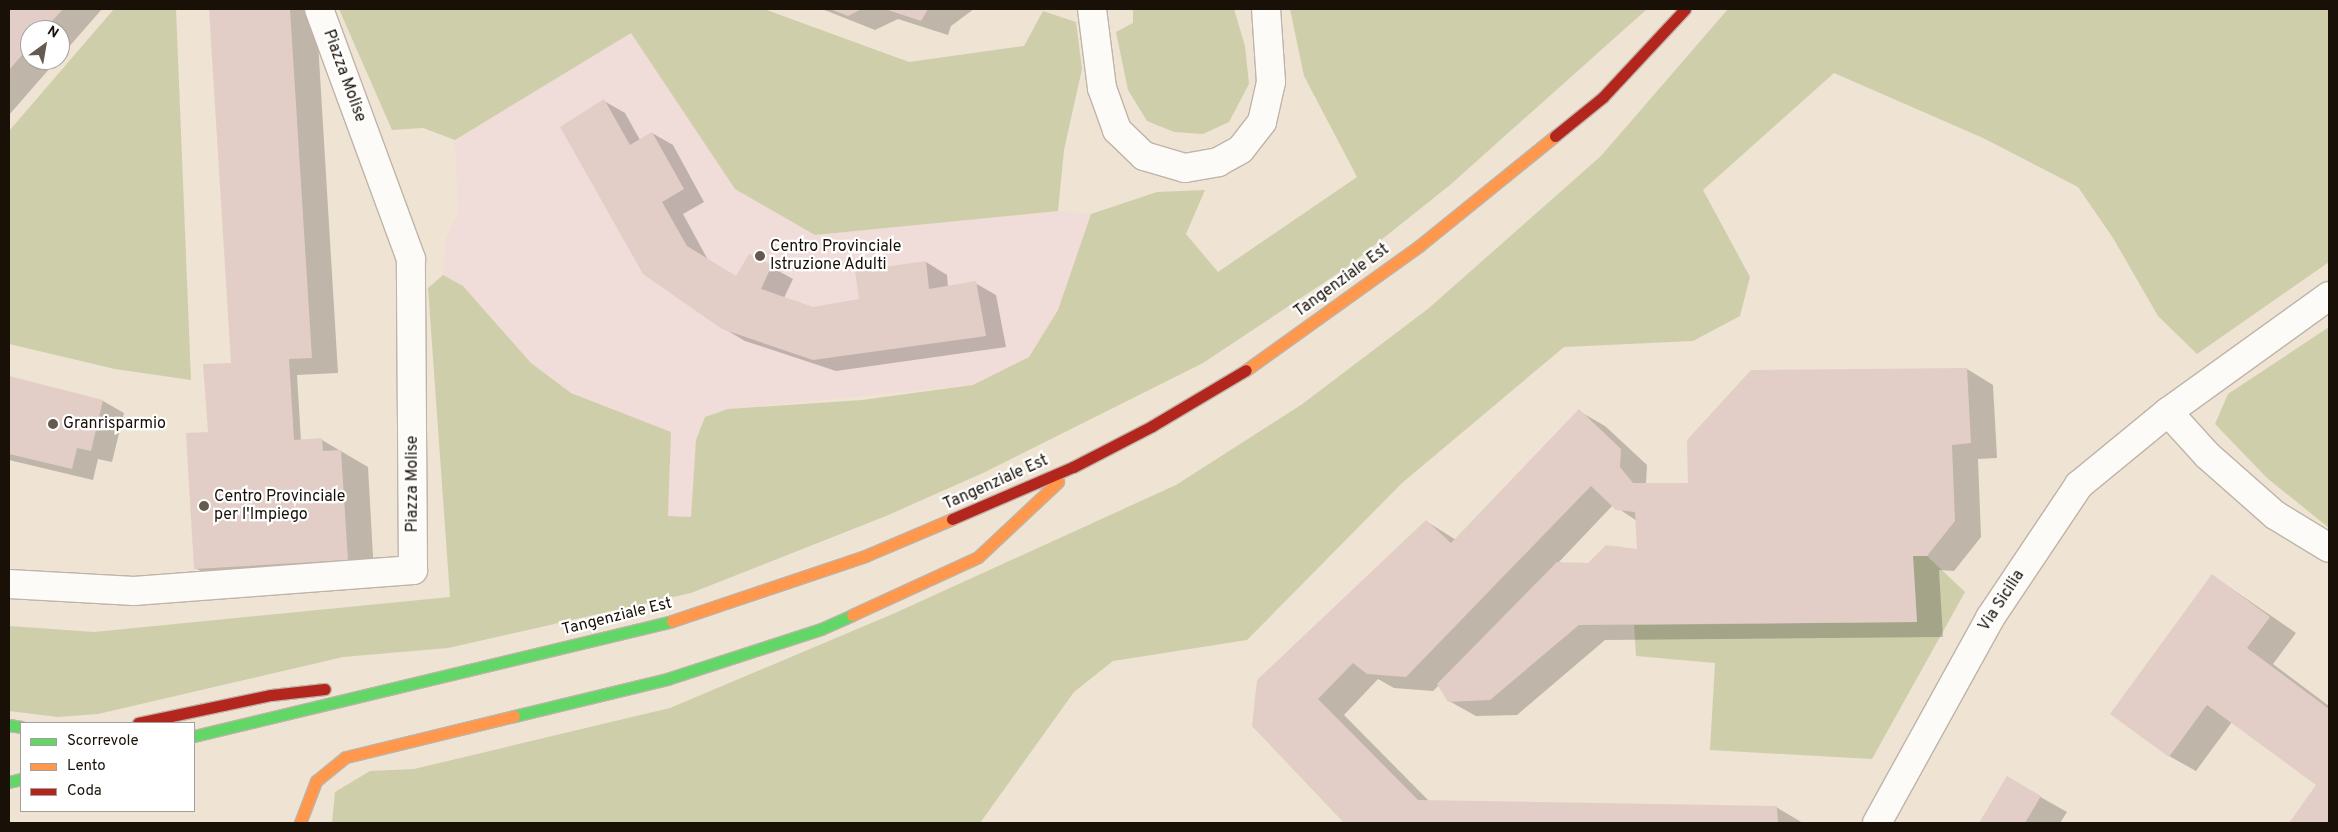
<!DOCTYPE html>
<html>
<head>
<meta charset="utf-8">
<style>
	body { margin:0 }
	#map { position:relative; width:2338px; height:832px; overflow:hidden; background:#efe3d3; font-family:Overpass,sans-serif }
	div>[style] { position:absolute }
	[style*='--x'] { left:calc(var(--x)*1px); top:calc(var(--y)*1px); width:calc(var(--w)*1px); rotate:calc(var(--a)*1deg) }
	.education>* { inset:0; background:#f0dcd8 }
	.green>* { inset:0; background:#cecfaa }
	.shadow>* { inset:0; background:#0003 }
	.building>* { inset:0; background:#e2cec6 }
	.roads { filter:drop-shadow(1px 0 #beb4a8) drop-shadow(-1px 0 #beb4a8) drop-shadow(0 1px #beb4a8) drop-shadow(0 -1px #beb4a8) }
	.street>* { height:28px; margin:-14px; padding:0 14px; transform-origin:14px; border-radius:14px; background:#fdfbf8 }
	.fast>* { height:11px; margin:-5.5px; padding:0 5.5px; transform-origin:5.5px; border-radius:5.5px; background:#63d668 }
	.slow>* { height:11px; margin:-5.5px; padding:0 5.5px; transform-origin:5.5px; border-radius:5.5px; background:#ff974d }
	.jam>* { height:11px; margin:-5.5px; padding:0 5.5px; transform-origin:5.5px; border-radius:5.5px; background:#b3261e }
	.dots>* { width:14px; height:14px; translate:-50% -50%; box-sizing:border-box; border:2px solid #fff; border-radius:50% }
	span { translate:-50% -50%; white-space:nowrap; text-align:center; line-height:1.15; -webkit-text-stroke:4.5px #fff; paint-order:stroke }
	.street-label { font-size:16px; color:#191108 }
	.poi-label { font-size:16px; color:#191108 }
	.left { translate:0 -50%; text-align:left }
	.frame { position:absolute; inset:0; border:10px solid #191108; pointer-events:none }
	.legend { position:absolute; left:20px; top:722px; width:175px; height:90px; box-sizing:border-box; background:#fff; border:1px solid #a3a09c; margin:0; padding:6px 9px; list-style:none; font-size:15px; color:#191108 }
	.legend li { display:flex; align-items:center; gap:10px; height:25px }
	.legend b { width:25px; border:1px solid #a3a09c }
	.north { position:absolute; left:20px; top:20px; width:50px; height:50px; box-sizing:border-box; background:#fff; border:1px solid #a3a09c; border-radius:50%; rotate:32deg; font-size:14px; font-weight:700; line-height:20px; text-align:center; color:#191108 }
	.north::after { content:''; display:block; margin:auto; width:18px; height:22px; background:#645a4f; clip-path:polygon(50% 0,100% 100%,50% 72%,0 100%) }
</style>
</head>
<body>
<div id="map">
	<div class="education">
		<div style="clip-path:polygon(631px 33px,735px 189px,815px 235px,1058px 211px,1091px 214px,1058px 310px,1029px 357px,973px 385px,728px 409px,706px 417px,696px 440px,691px 517px,668px 516px,671px 432px,572px 393px,531px 363px,463px 286px,443px 275px,446px 237px,458px 213px,455px 140px)"></div>
	</div>
	<div class="green">
		<div style="clip-path:polygon(114px 9px,176px 9px,191px 380px,115px 369px,9px 344px,9px 131px)"></div>
		<div style="clip-path:polygon(339px 9px,764px 9px,909px 62px,1024px 46px,1043px 11px,1076px 22px,1082px 69px,1064px 150px,1058px 211px,815px 235px,735px 189px,631px 33px,455px 140px,423px 128px,392px 130px)"></div>
		<div style="clip-path:polygon(1133px 9px,1234px 9px,1245px 46px,1249px 84px,1229px 122px,1203px 134px,1174px 132px,1147px 121px,1128px 90px,1116px 32px,1133px 23px)"></div>
		<div style="clip-path:polygon(1290px 9px,1647px 9px,1450px 185px,1346px 268px,1203px 363px,983px 473px,886px 516px,691px 593px,448px 648px,343px 657px,98px 714px,58px 717px,9px 711px,9px 626px,94px 632px,450px 597px,428px 288px,443px 275px,463px 286px,531px 363px,571px 393px,671px 432px,668px 516px,691px 517px,696px 440px,705px 417px,728px 409px,862px 400px,973px 385px,1029px 357px,1058px 310px,1091px 214px,1157px 192px,1205px 190px,1186px 234px,1218px 272px,1357px 177px,1304px 76px)"></div>
		<div style="clip-path:polygon(1728px 9px,2329px 9px,2329px 262px,2197px 354px,2158px 316px,2113px 238px,2078px 187px,1983px 138px,1834px 73px,1703px 190px,1750px 277px,1740px 316px,1693px 341px,1564px 347px,1402px 483px,1247px 640px,1113px 661px,1074px 692px,980px 823px,332px 823px,335px 792px,370px 771px,414px 769px,670px 708px,895px 613px,1176px 485px,1301px 405px,1429px 308px,1601px 156px)"></div>
		<div style="clip-path:polygon(2329px 327px,2329px 528px,2267px 478px,2215px 424px,2228px 394px)"></div>
		<div style="clip-path:polygon(1913px 556px,1927px 556px,1965px 592px,1872px 759px,1710px 750px,1715px 663px,1636px 656px,1634px 625px,1917px 622px)"></div>
	</div>
	<div class="shadow">
		<div style="clip-path:polygon(9px 9px,102px 9px,60px 57px,60px 30px,30px 30px,30px 60px,57px 60px,9px 115px)"></div>
		<div style="clip-path:polygon(210px 9px,316px 9px,338px 373px,297px 375px,301px 441px,322px 440px,368px 467px,374px 574px,203px 572px,195px 568px,209px 433px,232px 364px)"></div>
		<div style="clip-path:polygon(822px 9px,974px 9px,951px 26px,948px 35px,898px 19px,875px 30px)"></div>
		<div style="clip-path:polygon(604px 101px,625px 113px,640px 140px,652px 133px,673px 145px,704px 202px,683px 214px,708px 260px,737px 277px,749px 255px,793px 279px,784px 298px,813px 308px,860px 300px,926px 262px,947px 275px,948px 287px,975px 283px,996px 295px,1006px 347px,836px 371px,745px 341px,723px 328px)"></div>
		<div style="clip-path:polygon(evenodd,1967px 369px,1993px 385px,1997px 458px,1978px 459px,1981px 537px,1954px 571px,1939px 570px,1943px 637px,1605px 640px,1517px 715px,1476px 716px,1449px 701px,1439px 685px,1433px 691px,1394px 688px,1378px 679px,1344px 715px,1429px 801px,1776px 807px,1803px 823px,1346px 823px,1254px 726px,1426px 521px,1456px 540px,1579px 411px,1605px 426px,1647px 465px,1646px 483px,1689px 484px,1967px 369px,1613px 505px,1637px 521px,1639px 551px,1588px 564px,1558px 563px,1613px 505px)"></div>
		<div style="clip-path:polygon(9px 378px,103px 401px,124px 413px,112px 462px,98px 459px,93px 480px,9px 460px)"></div>
		<div style="clip-path:polygon(2212px 575px,2296px 633px,2273px 664px,2329px 706px,2329px 823px,2290px 823px,2318px 784px,2232px 722px,2196px 771px,2169px 756px)"></div>
		<div style="clip-path:polygon(2007px 778px,2067px 812px,2060px 823px,1981px 823px)"></div>
	</div>
	<div class="building">
		<div style="clip-path:polygon(9px 9px,63px 9px,44px 30px,30px 30px,30px 46px,9px 70px)"></div>
		<div style="clip-path:polygon(209px 9px,290px 9px,312px 358px,289px 359px,294px 440px,322px 438px,323px 451px,341px 450px,348px 560px,194px 569px,186px 433px,208px 432px,203px 364px,231px 363px)"></div>
		<div style="clip-path:polygon(830px 9px,862px 9px,848px 16px)"></div>
		<div style="clip-path:polygon(885px 9px,928px 9px,921px 21px)"></div>
		<div style="clip-path:polygon(604px 99px,630px 145px,652px 132px,684px 189px,662px 202px,687px 246px,736px 276px,749px 254px,772px 265px,761px 289px,813px 307px,859px 299px,855px 271px,926px 261px,929px 289px,976px 281px,986px 336px,813px 360px,722px 329px,643px 274px,560px 127px)"></div>
		<div style="clip-path:polygon(1967px 368px,1971px 443px,1952px 445px,1955px 521px,1927px 556px,1913px 556px,1917px 622px,1579px 625px,1490px 700px,1448px 702px,1437px 684px,1557px 562px,1588px 563px,1606px 545px,1637px 549px,1635px 512px,1616px 510px,1591px 486px,1406px 677px,1367px 674px,1353px 663px,1318px 699px,1418px 800px,1777px 806px,1778px 823px,1344px 823px,1252px 726px,1257px 680px,1426px 520px,1451px 543px,1579px 409px,1621px 449px,1620px 467px,1633px 483px,1688px 483px,1687px 440px,1751px 370px)"></div>
		<div style="clip-path:polygon(9px 376px,103px 400px,91px 451px,77px 448px,72px 469px,9px 454px)"></div>
		<div style="clip-path:polygon(2212px 574px,2270px 617px,2247px 648px,2329px 709px,2329px 823px,2289px 823px,2316px 785px,2207px 705px,2169px 757px,2110px 714px)"></div>
		<div style="clip-path:polygon(2007px 776px,2041px 796px,2025px 823px,1979px 823px)"></div>
	</div>
	<div class="roads">
		<div class="street">
			<div style="--x:1092;--y:9;--w:80;--a:82.8"></div>
			<div style="--x:1102;--y:88;--w:45;--a:70.3"></div>
			<div style="--x:1117;--y:130;--w:37;--a:44"></div>
			<div style="--x:1144;--y:156;--w:43;--a:16.3"></div>
			<div style="--x:1185;--y:168;--w:34;--a:-10"></div>
			<div style="--x:1218;--y:162;--w:26;--a:-29"></div>
			<div style="--x:1241;--y:149;--w:34;--a:-52"></div>
			<div style="--x:1262;--y:122;--w:41;--a:-77.3"></div>
			<div style="--x:1271;--y:82;--w:73;--a:-93.9"></div>
			<div style="--x:2168;--y:412;--w:58;--a:47.8"></div>
			<div style="--x:2207;--y:455;--w:91;--a:41.4"></div>
			<div style="--x:2275;--y:515;--w:63;--a:31.4"></div>
			<div style="--x:9;--y:584;--w:125;--a:3.2"></div>
			<div style="--x:134;--y:591;--w:280;--a:-4.3"></div>
			<div style="--x:413;--y:570;--w:311;--a:-90.4"></div>
			<div style="--x:411;--y:259;--w:266;--a:-110.2"></div>
			<div style="--x:1877;--y:823;--w:234;--a:-61.1"></div>
			<div style="--x:1990;--y:618;--w:160;--a:-56.2"></div>
			<div style="--x:2079;--y:485;--w:115;--a:-39.4"></div>
			<div style="--x:2168;--y:412;--w:198;--a:-35.8"></div>
		</div>
		<div class="fast">
			<div style="--x:514;--y:716;--w:157;--a:-13.6"></div>
			<div style="--x:667;--y:679;--w:162;--a:-18"></div>
			<div style="--x:821;--y:629;--w:34;--a:-24"></div>
			<div style="--x:9;--y:725;--w:12;--a:9"></div>
			<div style="--x:194;--y:736;--w:492;--a:-13.5"></div>
			<div style="--x:9;--y:782;--w:12;--a:-14"></div>
		</div>
		<div class="slow">
			<div style="--x:1246;--y:370;--w:213;--a:-35.6"></div>
			<div style="--x:1419;--y:246;--w:175;--a:-39"></div>
			<div style="--x:852;--y:615;--w:139;--a:-24.7"></div>
			<div style="--x:978;--y:557;--w:110;--a:-43.2"></div>
			<div style="--x:672;--y:621;--w:204;--a:-18.6"></div>
			<div style="--x:865;--y:556;--w:95;--a:-23"></div>
			<div style="--x:300;--y:823;--w:45;--a:-69.1"></div>
			<div style="--x:316;--y:781;--w:38;--a:-39"></div>
			<div style="--x:346;--y:757;--w:173;--a:-13.7"></div>
		</div>
		<div class="jam">
			<div style="--x:1555;--y:136;--w:62;--a:-39.1"></div>
			<div style="--x:1603;--y:97;--w:120;--a:-47"></div>
			<div style="--x:952;--y:519;--w:132;--a:-23.3"></div>
			<div style="--x:1073;--y:467;--w:89;--a:-27.4"></div>
			<div style="--x:1152;--y:426;--w:109;--a:-30.8"></div>
			<div style="--x:138;--y:723;--w:136;--a:-11.9"></div>
			<div style="--x:271;--y:695;--w:54;--a:-6.3"></div>
		</div>
	</div>
	<div class="dots">
		<div style="left:760px;top:256px;background:#645a4f"></div>
		<div style="left:53px;top:424px;background:#645a4f"></div>
		<div style="left:204px;top:506px;background:#645a4f"></div>
	</div>
	<div class="street-label">
		<span style="left:344px;top:76px;rotate:70deg">Piazza Molise</span>
		<span style="left:1342px;top:281px;rotate:-36deg">Tangenziale Est</span>
		<span style="left:996px;top:483px;rotate:-24deg">Tangenziale Est</span>
		<span style="left:413px;top:484px;rotate:-90deg">Piazza Molise</span>
		<span style="left:2002px;top:601px;rotate:-57deg">Via Sicilia</span>
		<span style="left:617px;top:617px;rotate:-14deg">Tangenziale Est</span>
	</div>
	<div class="poi-label">
		<span class="left" style="left:770px;top:256px">Centro Provinciale<br>Istruzione Adulti</span>
		<span class="left" style="left:63px;top:424px">Granrisparmio</span>
		<span class="left" style="left:214px;top:506px">Centro Provinciale<br>per l'Impiego</span>
	</div>
	<div class="frame"></div>
	<ul class="legend">
	<li><b style="height:6px;background:#63d668"></b>Scorrevole</li>
	<li><b style="height:6px;background:#ff974d"></b>Lento</li>
	<li><b style="height:6px;background:#b3261e"></b>Coda</li>
	</ul>
	<div class="north">N</div>
</div>
</body>
</html>
